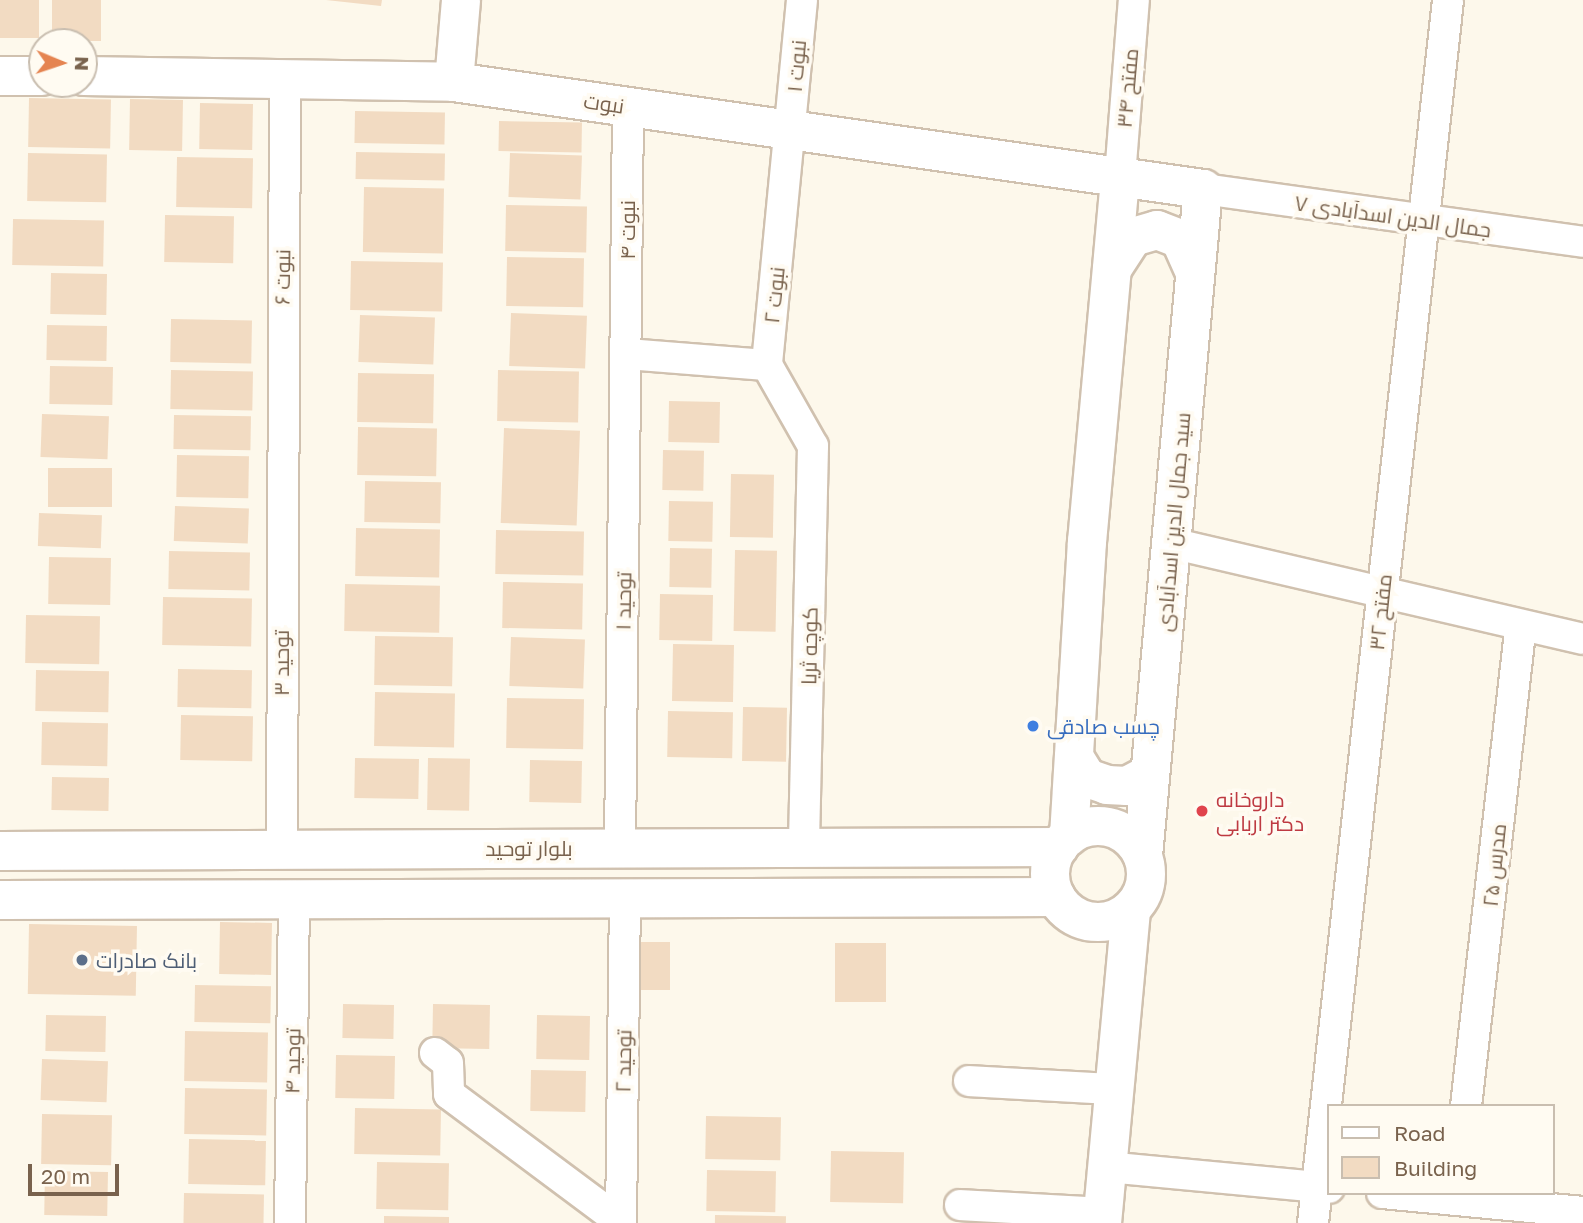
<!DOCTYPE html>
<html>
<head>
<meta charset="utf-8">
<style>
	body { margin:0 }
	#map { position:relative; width:1583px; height:1223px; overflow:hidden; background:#fdf8eb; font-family:"Golos Text",Cairo,sans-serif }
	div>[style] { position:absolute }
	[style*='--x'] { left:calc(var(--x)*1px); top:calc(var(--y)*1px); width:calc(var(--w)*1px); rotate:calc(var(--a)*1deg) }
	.building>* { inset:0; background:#f2dbc2; transform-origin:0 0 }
	.roads { filter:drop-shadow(2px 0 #d0c1af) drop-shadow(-2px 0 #d0c1af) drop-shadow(0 2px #d0c1af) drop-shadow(0 -2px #d0c1af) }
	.street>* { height:30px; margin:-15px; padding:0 15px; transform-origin:15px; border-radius:15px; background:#fff }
	.secondary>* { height:38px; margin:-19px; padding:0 19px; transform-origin:19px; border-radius:19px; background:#fff }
	.secondary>.ring { margin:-19px; padding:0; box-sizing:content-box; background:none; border:38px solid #fff; border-radius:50% }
	.dots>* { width:19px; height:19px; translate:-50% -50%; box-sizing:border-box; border:4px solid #fffbf2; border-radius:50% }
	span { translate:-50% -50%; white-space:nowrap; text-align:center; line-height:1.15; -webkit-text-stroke:7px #fffbf2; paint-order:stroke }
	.street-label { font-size:21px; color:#79624d }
	.shop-label { font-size:21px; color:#366cbe }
	.left { translate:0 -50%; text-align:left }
	.health-label { font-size:21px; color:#be3a42 }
	.service-label { font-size:21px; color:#4e5e75 }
	.legend { position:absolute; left:1327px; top:1104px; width:228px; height:91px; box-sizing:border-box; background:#fffbf2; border:2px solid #c9beb0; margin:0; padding:9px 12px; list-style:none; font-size:21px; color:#79624d }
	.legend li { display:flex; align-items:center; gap:14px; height:35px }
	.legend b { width:35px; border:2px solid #c9beb0 }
	.north { position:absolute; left:28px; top:28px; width:70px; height:70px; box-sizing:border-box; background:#fffbf2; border:2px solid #c9beb0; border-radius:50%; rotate:92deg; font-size:19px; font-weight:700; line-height:28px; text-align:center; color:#79624d }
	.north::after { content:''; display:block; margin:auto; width:24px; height:32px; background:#e58451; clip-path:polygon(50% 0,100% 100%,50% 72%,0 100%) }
	.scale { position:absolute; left:28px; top:1164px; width:91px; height:32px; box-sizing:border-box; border:4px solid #79624d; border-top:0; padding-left:9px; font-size:21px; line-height:24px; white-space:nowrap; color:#79624d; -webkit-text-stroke:5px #fffbf2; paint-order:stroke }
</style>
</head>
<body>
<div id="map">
	<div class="building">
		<div style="left:0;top:0;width:39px;height:38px"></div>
		<div style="left:52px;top:0;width:49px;height:41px"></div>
		<div style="clip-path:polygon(326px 0,382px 0,381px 6px)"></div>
		<div style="left:29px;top:98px;width:82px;height:49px;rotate:1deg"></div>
		<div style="left:130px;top:99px;width:53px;height:51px;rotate:1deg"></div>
		<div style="left:200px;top:103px;width:53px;height:46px;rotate:1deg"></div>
		<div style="left:355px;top:111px;width:90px;height:32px;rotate:1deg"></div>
		<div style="left:499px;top:121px;width:83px;height:30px;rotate:1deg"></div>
		<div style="left:356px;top:152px;width:89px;height:27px;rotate:1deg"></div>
		<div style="left:28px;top:153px;width:79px;height:48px;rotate:1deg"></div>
		<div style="left:510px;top:153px;width:72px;height:44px;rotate:2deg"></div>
		<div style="left:177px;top:157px;width:76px;height:50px;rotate:1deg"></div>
		<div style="left:364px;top:187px;width:80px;height:65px;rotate:1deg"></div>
		<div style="left:506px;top:205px;width:81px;height:46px;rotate:1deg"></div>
		<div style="left:165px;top:215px;width:69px;height:47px;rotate:1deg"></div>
		<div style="left:13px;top:219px;width:91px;height:46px;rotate:1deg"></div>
		<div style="left:507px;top:257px;width:77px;height:49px;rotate:1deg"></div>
		<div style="left:351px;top:261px;width:92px;height:49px;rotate:1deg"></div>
		<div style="left:51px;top:273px;width:56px;height:41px;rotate:1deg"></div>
		<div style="left:511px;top:313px;width:76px;height:53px;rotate:2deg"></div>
		<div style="left:360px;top:315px;width:75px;height:47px;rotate:2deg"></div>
		<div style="left:171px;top:319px;width:81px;height:43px;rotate:1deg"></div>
		<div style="left:47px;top:325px;width:60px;height:35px;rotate:1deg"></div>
		<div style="left:50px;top:366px;width:63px;height:38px;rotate:1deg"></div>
		<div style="left:171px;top:370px;width:82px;height:39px;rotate:1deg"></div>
		<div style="left:498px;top:370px;width:81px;height:51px;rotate:1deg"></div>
		<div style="left:358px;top:373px;width:76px;height:49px;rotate:1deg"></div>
		<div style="left:669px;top:401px;width:51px;height:41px;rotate:1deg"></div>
		<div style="left:42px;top:414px;width:67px;height:43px;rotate:2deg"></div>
		<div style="left:174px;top:415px;width:77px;height:34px;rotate:1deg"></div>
		<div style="left:358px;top:427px;width:79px;height:48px;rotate:1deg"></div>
		<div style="left:504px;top:428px;width:76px;height:95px;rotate:2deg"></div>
		<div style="left:663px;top:450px;width:41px;height:40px;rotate:1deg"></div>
		<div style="left:177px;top:455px;width:72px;height:42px;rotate:1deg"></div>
		<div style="left:48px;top:468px;width:64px;height:39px"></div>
		<div style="left:731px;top:474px;width:43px;height:63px;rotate:1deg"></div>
		<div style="left:365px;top:481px;width:76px;height:41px;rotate:1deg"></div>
		<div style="left:669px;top:501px;width:44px;height:40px;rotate:1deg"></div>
		<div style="left:175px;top:506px;width:74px;height:35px;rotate:2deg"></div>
		<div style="left:39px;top:513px;width:63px;height:33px;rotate:2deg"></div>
		<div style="left:356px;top:528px;width:84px;height:48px;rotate:1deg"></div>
		<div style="left:496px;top:530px;width:88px;height:44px;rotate:1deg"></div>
		<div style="left:670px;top:548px;width:42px;height:39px;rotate:1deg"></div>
		<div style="left:735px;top:550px;width:42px;height:81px;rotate:1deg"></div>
		<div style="left:169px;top:551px;width:81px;height:38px;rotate:1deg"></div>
		<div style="left:49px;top:557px;width:62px;height:47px;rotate:1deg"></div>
		<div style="left:503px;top:582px;width:80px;height:46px;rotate:1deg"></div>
		<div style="left:345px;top:584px;width:95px;height:47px;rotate:1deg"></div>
		<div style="left:660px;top:594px;width:53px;height:46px;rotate:1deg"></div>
		<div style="left:163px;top:597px;width:89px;height:48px;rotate:1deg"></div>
		<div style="left:26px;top:615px;width:74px;height:48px;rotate:1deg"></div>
		<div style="left:375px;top:636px;width:78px;height:49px;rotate:1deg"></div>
		<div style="left:511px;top:637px;width:74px;height:49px;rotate:2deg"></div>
		<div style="left:673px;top:644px;width:61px;height:57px;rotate:1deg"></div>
		<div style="left:178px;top:669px;width:74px;height:38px;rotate:1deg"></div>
		<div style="left:36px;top:670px;width:73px;height:41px;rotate:1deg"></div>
		<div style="left:375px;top:692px;width:80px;height:54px;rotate:1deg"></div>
		<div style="left:507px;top:698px;width:77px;height:50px;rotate:1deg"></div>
		<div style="left:743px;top:707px;width:44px;height:54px;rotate:1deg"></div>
		<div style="left:668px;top:711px;width:65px;height:46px;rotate:1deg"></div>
		<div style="left:181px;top:715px;width:72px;height:45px;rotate:1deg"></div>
		<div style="left:42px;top:722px;width:66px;height:43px;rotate:1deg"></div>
		<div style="left:355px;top:758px;width:64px;height:40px;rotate:1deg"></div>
		<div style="left:428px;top:758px;width:42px;height:52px;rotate:1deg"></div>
		<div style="left:530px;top:760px;width:52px;height:42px;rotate:1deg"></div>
		<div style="left:52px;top:777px;width:57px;height:33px;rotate:1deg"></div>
		<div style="left:220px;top:922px;width:52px;height:52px;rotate:1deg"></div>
		<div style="left:29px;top:924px;width:108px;height:70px;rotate:1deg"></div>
		<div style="left:641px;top:942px;width:29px;height:48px"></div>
		<div style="left:835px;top:943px;width:51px;height:59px"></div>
		<div style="left:195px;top:985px;width:76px;height:37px;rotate:1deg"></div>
		<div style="left:343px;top:1004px;width:51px;height:34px;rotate:1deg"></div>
		<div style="left:433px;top:1004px;width:57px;height:44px;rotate:1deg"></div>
		<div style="left:46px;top:1015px;width:60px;height:36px;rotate:1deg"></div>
		<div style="left:537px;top:1015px;width:53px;height:44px;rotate:1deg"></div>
		<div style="left:185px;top:1031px;width:83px;height:50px;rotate:1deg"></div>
		<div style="left:336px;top:1055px;width:59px;height:43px;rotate:1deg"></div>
		<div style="left:42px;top:1059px;width:66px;height:41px;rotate:2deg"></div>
		<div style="left:531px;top:1070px;width:55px;height:41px;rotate:1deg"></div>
		<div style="left:185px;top:1088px;width:82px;height:46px;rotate:1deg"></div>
		<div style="left:355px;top:1108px;width:86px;height:46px;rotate:1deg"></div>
		<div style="left:42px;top:1114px;width:70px;height:50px;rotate:1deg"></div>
		<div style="left:706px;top:1116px;width:75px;height:43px;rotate:1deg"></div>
		<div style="left:189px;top:1139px;width:77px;height:45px;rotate:1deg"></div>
		<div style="left:831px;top:1151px;width:73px;height:51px;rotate:1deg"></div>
		<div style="left:377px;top:1162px;width:72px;height:47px;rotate:1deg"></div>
		<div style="left:707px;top:1170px;width:69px;height:41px;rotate:1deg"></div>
		<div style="left:45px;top:1171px;width:63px;height:44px;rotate:1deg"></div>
		<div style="left:184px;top:1193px;width:80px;height:30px;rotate:1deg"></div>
		<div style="left:715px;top:1215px;width:71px;height:8px;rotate:1deg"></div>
		<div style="clip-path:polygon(384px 1216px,449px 1217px,449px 1223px,384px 1223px)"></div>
	</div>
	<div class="roads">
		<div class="street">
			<div style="--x:802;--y:0;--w:367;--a:95.5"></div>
			<div style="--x:767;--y:365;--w:93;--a:60.4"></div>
			<div style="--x:813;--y:446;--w:400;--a:91.3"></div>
			<div style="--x:1120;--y:176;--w:177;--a:-85.5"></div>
			<div style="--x:1203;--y:189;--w:384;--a:7.9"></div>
			<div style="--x:626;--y:354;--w:141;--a:4.5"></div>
			<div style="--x:1171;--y:543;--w:423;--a:13.1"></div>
			<div style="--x:620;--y:848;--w:742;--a:-89.38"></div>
			<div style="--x:282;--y:849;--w:773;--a:-89.78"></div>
			<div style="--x:435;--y:1053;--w:16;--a:38"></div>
			<div style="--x:448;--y:1063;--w:31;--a:88"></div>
			<div style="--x:449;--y:1094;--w:214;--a:36.7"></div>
			<div style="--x:969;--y:1081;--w:145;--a:3.2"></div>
			<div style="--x:1466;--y:1106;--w:484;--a:-83.5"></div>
			<div style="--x:1107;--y:1167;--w:223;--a:5.4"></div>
			<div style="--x:1382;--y:1193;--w:202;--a:5.4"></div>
			<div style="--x:960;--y:1205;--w:143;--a:3.2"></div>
			<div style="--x:290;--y:1223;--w:324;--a:-89.3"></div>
			<div style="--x:621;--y:1223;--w:325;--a:-89.3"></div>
			<div style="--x:1313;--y:1223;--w:1230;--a:-83.7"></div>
		</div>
		<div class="secondary">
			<div style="--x:0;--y:76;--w:42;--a:0"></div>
			<div style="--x:84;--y:76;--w:370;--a:0.9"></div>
			<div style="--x:454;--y:82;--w:757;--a:8.13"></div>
			<div style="--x:1203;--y:189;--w:670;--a:95.14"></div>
			<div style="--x:454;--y:82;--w:82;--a:-85.1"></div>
			<div style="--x:1112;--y:269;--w:38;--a:-57"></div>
			<div style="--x:1133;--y:237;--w:25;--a:-16"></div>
			<div style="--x:1157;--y:230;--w:25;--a:21"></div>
			<div style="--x:1180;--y:239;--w:37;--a:66"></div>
			<div style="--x:1074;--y:757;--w:25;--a:58"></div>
			<div style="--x:1087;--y:778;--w:21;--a:19"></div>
			<div style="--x:1107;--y:785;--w:20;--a:3"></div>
			<div style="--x:1127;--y:786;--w:26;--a:-28"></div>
			<div class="ring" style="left:1050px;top:826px;width:58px;height:58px"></div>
			<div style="--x:1069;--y:836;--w:295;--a:-86.5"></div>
			<div style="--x:1087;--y:542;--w:367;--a:-84.8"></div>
			<div style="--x:0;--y:851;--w:1059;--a:-0.22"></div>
			<div style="--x:0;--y:900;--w:1056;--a:-0.16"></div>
			<div style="--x:1102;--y:1223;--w:315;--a:-84.7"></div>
		</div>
	</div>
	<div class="dots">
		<div style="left:1033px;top:726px;background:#3f7fe0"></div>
		<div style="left:1202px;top:811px;background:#e0444e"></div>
		<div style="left:82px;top:960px;background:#5c6f8a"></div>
	</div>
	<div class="street-label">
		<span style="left:796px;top:66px;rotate:-85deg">نبوت ۱</span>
		<span style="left:1127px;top:88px;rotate:-85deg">مفتح ۳۴</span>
		<span style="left:604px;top:103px;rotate:8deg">نبوت</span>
		<span style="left:1393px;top:216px;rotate:8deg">جمال الدین اسدآبادی ۷</span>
		<span style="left:627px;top:230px;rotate:-90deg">نبوت ۴</span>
		<span style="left:282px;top:277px;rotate:-89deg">نبوت ۶</span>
		<span style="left:774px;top:295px;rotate:-84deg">نبوت ۲</span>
		<span style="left:1173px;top:522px;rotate:-85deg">سید جمال الدین اسدآبادی</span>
		<span style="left:623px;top:601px;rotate:-89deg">توحید ۱</span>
		<span style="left:1380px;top:612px;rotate:-84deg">مفتح ۳۲</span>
		<span style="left:809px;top:646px;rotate:-89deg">کوچه ثریا</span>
		<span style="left:281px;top:663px;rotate:-90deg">توحید ۳</span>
		<span style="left:529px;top:848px">بلوار توحید</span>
		<span style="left:1494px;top:865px;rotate:-84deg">مدرس ۲۵</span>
		<span style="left:292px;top:1061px;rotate:-89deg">توحید ۴</span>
		<span style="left:623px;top:1061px;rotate:-89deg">توحید ۲</span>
	</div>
	<div class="shop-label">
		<span class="left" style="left:1047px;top:726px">چسب صادقی</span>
	</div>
	<div class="health-label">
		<span class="left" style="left:1216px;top:811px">داروخانه<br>دکتر اربابی</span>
	</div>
	<div class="service-label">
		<span class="left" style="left:96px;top:960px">بانک صادرات</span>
	</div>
	<ul class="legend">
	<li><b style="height:9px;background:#fff"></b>Road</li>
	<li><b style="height:19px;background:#f2dbc2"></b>Building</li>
	</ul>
	<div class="north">N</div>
	<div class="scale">20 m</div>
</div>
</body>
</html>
